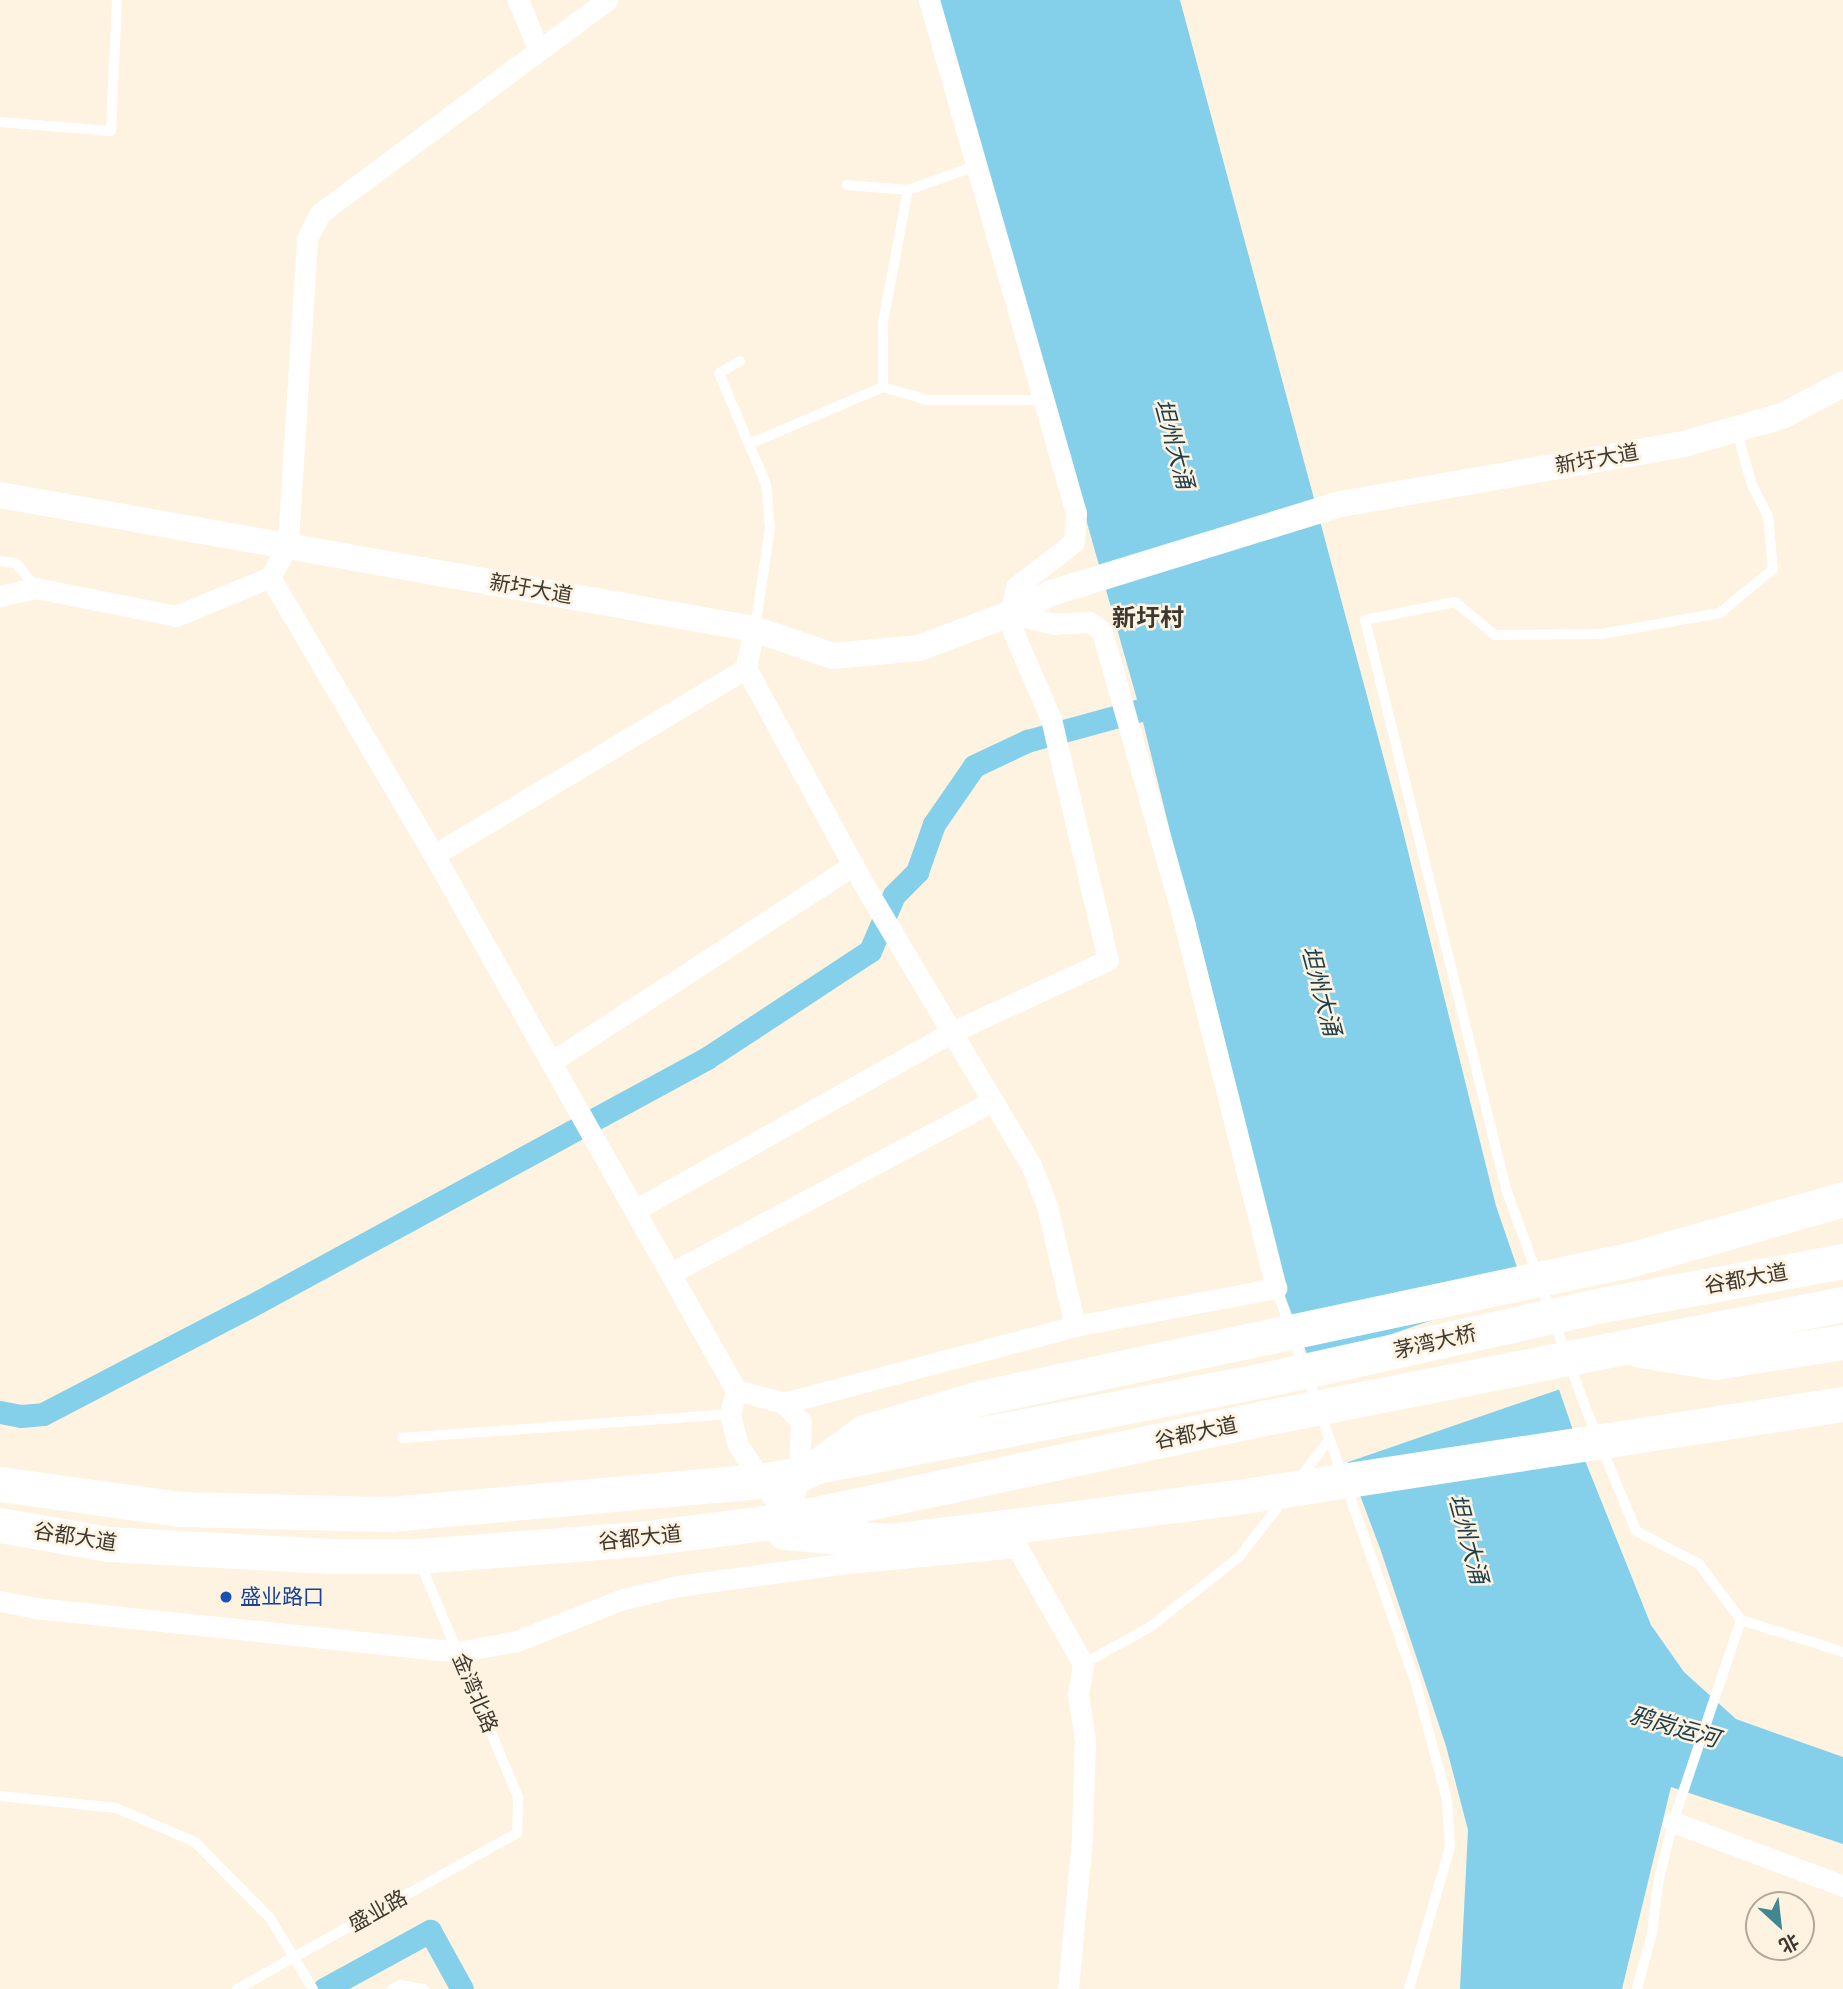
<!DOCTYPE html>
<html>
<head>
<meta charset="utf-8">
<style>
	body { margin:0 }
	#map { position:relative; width:1843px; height:1989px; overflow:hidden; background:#fef2e1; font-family:Roboto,"Noto Sans SC",sans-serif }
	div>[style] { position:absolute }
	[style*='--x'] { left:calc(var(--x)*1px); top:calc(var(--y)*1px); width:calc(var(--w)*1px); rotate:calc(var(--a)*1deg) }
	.water>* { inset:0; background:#84d0ea }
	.pier>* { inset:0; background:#fef2e1; transform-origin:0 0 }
	.canal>* { height:23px; margin:-11.5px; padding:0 11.5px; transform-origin:11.5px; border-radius:11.5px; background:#84d0ea }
	.service>* { height:10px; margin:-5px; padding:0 5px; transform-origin:5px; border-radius:5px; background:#fff }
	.minor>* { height:21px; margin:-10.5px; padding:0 10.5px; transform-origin:10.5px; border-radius:10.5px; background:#fff }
	.tertiary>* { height:26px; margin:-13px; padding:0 13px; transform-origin:13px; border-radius:13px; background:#fff }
	.trunk>* { height:35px; margin:-17.5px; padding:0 17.5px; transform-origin:17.5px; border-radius:17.5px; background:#fff }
	.dots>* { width:19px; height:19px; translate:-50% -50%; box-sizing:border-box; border:4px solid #fef2e1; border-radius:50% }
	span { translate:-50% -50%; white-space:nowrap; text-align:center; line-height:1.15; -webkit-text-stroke:5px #fef2e1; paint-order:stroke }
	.street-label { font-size:21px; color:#3e3930 }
	.transit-label { font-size:21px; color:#164399 }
	.left { translate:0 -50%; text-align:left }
	.water-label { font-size:23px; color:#1d404c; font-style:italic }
	.quarter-label { font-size:24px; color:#3e3930; font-weight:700 }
	.north { position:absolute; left:1745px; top:1891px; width:70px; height:70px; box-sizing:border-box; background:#fef2e1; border:2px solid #b1a89a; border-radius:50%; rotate:153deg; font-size:19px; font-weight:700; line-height:28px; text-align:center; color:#3e3930 }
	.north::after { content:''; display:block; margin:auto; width:24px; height:32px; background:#418693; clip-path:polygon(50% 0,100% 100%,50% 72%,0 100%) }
</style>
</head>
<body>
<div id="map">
	<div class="water">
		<div style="clip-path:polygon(939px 0,1180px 0,1399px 815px,1496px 1206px,1574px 1433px,1651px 1625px,1684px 1672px,1736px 1719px,1843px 1757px,1843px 1844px,1671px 1787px,1622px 1989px,1460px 1989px,1468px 1830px,1446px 1746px,1381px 1551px,1285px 1296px,1140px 710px)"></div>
	</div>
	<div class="pier">
		<div style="left:1528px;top:1287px;width:107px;height:237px;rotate:71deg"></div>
	</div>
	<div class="canal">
		<div style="--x:0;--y:1412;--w:21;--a:11"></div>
		<div style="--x:21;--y:1416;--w:22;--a:-5"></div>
		<div style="--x:43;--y:1414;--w:230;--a:-27.5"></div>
		<div style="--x:247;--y:1308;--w:524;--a:-28.52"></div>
		<div style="--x:707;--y:1058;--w:195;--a:-33.3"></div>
		<div style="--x:870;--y:951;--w:61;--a:-66.8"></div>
		<div style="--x:894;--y:895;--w:33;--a:-45"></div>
		<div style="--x:917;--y:872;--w:51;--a:-70.5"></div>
		<div style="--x:934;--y:824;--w:70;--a:-55.4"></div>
		<div style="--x:974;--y:766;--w:59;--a:-25.3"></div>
		<div style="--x:1027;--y:741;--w:117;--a:-15.3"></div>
		<div style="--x:324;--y:1989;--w:121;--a:-28.7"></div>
		<div style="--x:430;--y:1931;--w:66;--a:61.1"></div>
	</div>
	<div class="service">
		<div style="--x:0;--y:122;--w:111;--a:4.6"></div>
		<div style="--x:111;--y:131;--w:131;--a:-87.4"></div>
		<div style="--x:847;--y:185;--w:61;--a:4.7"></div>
		<div style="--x:908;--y:190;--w:72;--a:-19.4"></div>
		<div style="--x:740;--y:361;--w:24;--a:150"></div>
		<div style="--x:719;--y:373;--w:121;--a:67.1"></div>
		<div style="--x:766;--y:484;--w:44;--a:84.8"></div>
		<div style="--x:770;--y:528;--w:101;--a:98.5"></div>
		<div style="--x:883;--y:387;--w:65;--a:-90"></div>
		<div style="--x:883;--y:322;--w:134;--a:-79.3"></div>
		<div style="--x:1736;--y:429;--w:58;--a:74.1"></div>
		<div style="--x:1752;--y:485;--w:36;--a:63"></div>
		<div style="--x:1768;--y:517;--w:52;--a:84.5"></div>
		<div style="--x:1773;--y:569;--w:69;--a:140.3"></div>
		<div style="--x:1720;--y:613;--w:120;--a:169.9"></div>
		<div style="--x:1602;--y:634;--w:107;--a:179.5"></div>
		<div style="--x:1495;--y:635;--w:52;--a:-140.5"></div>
		<div style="--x:1455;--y:602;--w:92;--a:168.7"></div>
		<div style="--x:1365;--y:620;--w:586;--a:76.08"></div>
		<div style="--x:1506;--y:1189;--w:239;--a:70"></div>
		<div style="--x:1588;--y:1414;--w:126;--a:67.7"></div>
		<div style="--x:1636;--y:1531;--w:71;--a:27.6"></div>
		<div style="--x:1699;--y:1564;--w:70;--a:53.1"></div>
		<div style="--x:1741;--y:1620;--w:107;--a:17.4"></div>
		<div style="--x:749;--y:444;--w:146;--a:-23"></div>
		<div style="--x:883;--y:387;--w:46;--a:16.5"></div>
		<div style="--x:927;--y:400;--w:116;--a:0"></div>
		<div style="--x:0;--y:561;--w:16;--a:7"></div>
		<div style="--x:16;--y:563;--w:32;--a:51"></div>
		<div style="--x:1276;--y:1288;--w:420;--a:70.5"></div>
		<div style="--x:1416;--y:1684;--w:120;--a:75"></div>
		<div style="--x:1447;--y:1800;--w:47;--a:86.3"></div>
		<div style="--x:1450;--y:1847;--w:148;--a:106.1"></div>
		<div style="--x:402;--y:1438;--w:329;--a:-4.2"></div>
		<div style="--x:1300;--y:1478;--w:46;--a:-52.9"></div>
		<div style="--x:1083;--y:1664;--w:77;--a:-28.9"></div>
		<div style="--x:1150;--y:1627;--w:113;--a:-38.2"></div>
		<div style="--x:1239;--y:1557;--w:73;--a:-52.2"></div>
		<div style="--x:0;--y:1796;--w:117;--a:5.9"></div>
		<div style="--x:116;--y:1808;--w:86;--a:23.3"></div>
		<div style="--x:195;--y:1842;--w:107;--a:45.4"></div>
		<div style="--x:270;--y:1918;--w:83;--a:58.8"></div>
		<div style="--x:237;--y:1989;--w:321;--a:-29.1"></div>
		<div style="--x:517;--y:1833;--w:36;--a:-88"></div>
		<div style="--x:518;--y:1797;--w:257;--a:-112.7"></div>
		<div style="--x:392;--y:1989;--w:10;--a:-24"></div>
		<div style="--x:401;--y:1985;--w:23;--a:10"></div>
		<div style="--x:1637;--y:1989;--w:58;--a:-75"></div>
		<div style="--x:1652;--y:1933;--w:50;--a:-83.2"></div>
		<div style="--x:1658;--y:1883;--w:63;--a:-76.2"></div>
		<div style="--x:1673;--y:1822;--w:213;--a:-71.4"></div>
	</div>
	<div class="minor">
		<div style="--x:518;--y:0;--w:53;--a:67.8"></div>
		<div style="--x:607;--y:0;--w:357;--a:143.4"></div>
		<div style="--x:320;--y:213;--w:29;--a:117"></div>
		<div style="--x:307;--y:239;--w:307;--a:93.6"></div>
		<div style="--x:288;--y:545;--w:37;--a:119"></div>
		<div style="--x:270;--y:577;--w:323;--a:59.5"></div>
		<div style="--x:434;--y:855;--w:614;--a:60.56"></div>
		<div style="--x:736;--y:1390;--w:25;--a:104"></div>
		<div style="--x:730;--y:1414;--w:32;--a:76"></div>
		<div style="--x:738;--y:1445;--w:90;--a:56.3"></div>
		<div style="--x:788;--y:1520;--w:47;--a:-76.6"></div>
		<div style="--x:799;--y:1474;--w:52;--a:-87.8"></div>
		<div style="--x:801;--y:1422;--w:25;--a:-132"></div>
		<div style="--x:784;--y:1403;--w:50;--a:-164.8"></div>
		<div style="--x:0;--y:596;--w:37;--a:-13"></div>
		<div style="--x:36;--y:588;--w:143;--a:11.3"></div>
		<div style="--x:176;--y:616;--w:102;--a:-22.5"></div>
		<div style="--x:754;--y:629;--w:40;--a:102"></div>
		<div style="--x:746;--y:668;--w:247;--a:61.5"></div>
		<div style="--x:864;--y:885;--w:326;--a:59.2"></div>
		<div style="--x:1031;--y:1165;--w:44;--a:68.7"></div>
		<div style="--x:1047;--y:1206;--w:123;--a:76.9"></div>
		<div style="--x:434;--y:855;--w:364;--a:-30.9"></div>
		<div style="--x:551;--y:1062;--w:361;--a:-33.1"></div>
		<div style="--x:635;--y:1210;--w:364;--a:-29.3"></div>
		<div style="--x:952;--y:1032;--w:172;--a:-24.8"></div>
		<div style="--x:1108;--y:960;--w:248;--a:-103.3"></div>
		<div style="--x:1051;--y:719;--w:93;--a:-113.5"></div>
		<div style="--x:1014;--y:634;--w:20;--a:-101"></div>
		<div style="--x:1010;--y:614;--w:28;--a:-77"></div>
		<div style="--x:1016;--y:587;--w:73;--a:-37.8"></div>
		<div style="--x:1074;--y:542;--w:29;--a:-86"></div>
		<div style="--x:1076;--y:513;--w:534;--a:-105.99"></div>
		<div style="--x:671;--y:1273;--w:365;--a:-28.1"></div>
		<div style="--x:784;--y:1403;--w:301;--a:-14.8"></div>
		<div style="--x:1075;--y:1326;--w:205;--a:-10.7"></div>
		<div style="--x:1276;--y:1288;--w:374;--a:-104.1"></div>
		<div style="--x:1185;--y:925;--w:305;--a:-105.8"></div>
		<div style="--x:1102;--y:631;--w:16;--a:-145"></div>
		<div style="--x:1089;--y:622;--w:34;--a:177"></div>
		<div style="--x:1055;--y:624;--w:46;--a:-167.5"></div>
		<div style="--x:0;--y:1601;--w:36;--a:11"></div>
		<div style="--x:35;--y:1608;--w:425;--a:5.9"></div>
		<div style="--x:458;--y:1652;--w:60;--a:-10.6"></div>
		<div style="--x:517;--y:1641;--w:111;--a:-21.7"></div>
		<div style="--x:620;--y:1600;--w:60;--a:-13.6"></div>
		<div style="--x:678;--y:1586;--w:172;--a:-7.7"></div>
		<div style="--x:848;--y:1563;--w:170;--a:-5.4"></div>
		<div style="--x:1017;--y:1547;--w:134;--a:60.6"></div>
		<div style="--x:1083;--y:1664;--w:30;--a:99"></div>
		<div style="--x:1078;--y:1694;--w:47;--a:81.3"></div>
		<div style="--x:1085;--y:1740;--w:98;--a:91.8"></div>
		<div style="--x:1082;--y:1838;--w:152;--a:95.3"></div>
		<div style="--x:1673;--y:1822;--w:182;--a:20.6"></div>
	</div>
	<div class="tertiary">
		<div style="--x:0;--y:495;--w:766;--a:10.08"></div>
		<div style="--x:754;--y:629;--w:83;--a:18.9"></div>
		<div style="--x:833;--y:656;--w:86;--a:-5.3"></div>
		<div style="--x:919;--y:648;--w:97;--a:-20.5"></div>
		<div style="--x:1010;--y:614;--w:46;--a:-27.1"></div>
		<div style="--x:1051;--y:593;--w:303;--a:-17.1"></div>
		<div style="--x:1341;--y:504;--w:348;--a:-9.9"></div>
		<div style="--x:1684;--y:444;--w:102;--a:-15.9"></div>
		<div style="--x:1782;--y:416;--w:69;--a:-27.7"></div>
	</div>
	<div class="trunk">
		<div style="--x:1640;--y:1350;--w:76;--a:9.1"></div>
		<div style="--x:1715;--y:1362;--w:130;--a:-8.9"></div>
		<div style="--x:826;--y:1460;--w:47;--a:-36.4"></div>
		<div style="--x:864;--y:1432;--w:125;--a:-16.3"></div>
		<div style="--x:984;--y:1397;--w:664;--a:-12"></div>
		<div style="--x:1633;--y:1259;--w:218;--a:-15.9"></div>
		<div style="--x:0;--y:1484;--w:182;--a:7.9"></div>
		<div style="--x:180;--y:1509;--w:210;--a:1.4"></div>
		<div style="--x:390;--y:1514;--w:371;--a:-5.1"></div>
		<div style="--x:760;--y:1481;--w:40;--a:-10"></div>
		<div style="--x:799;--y:1474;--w:20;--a:-24"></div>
		<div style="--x:817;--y:1466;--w:454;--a:-10.9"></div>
		<div style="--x:1263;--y:1380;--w:352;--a:-12.5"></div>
		<div style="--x:1607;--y:1304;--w:240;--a:-10.3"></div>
		<div style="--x:0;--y:1525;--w:110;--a:10"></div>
		<div style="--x:108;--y:1544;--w:220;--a:3.1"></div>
		<div style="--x:328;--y:1556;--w:90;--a:0"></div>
		<div style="--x:418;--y:1556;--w:223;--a:-4.4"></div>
		<div style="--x:640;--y:1539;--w:149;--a:-7.3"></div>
		<div style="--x:788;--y:1520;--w:493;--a:-12.1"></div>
		<div style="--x:1270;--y:1417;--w:584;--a:-11.16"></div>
		<div style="--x:784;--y:1532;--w:105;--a:4.9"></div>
		<div style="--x:889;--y:1541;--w:149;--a:-6.9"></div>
		<div style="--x:1037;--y:1523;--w:209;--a:-7.4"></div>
		<div style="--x:1244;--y:1496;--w:606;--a:-8.73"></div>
	</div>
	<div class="dots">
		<div style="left:226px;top:1597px;background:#1a4fb4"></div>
	</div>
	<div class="street-label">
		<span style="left:1597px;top:459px;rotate:-10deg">新圩大道</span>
		<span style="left:531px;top:589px;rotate:10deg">新圩大道</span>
		<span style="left:1746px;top:1279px;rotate:-10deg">谷都大道</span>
		<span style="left:1435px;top:1342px;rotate:-13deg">茅湾大桥</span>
		<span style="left:1196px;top:1433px;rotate:-12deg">谷都大道</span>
		<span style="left:75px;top:1537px;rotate:9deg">谷都大道</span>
		<span style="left:640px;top:1538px;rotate:-6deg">谷都大道</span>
		<span style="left:475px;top:1693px;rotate:67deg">金湾北路</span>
		<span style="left:378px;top:1911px;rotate:-29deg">盛业路</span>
	</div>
	<div class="transit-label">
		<span class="left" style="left:240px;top:1597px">盛业路口</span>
	</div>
	<div class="water-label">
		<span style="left:1173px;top:444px;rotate:75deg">坦州大涌</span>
		<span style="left:1320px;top:991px;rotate:75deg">坦州大涌</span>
		<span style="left:1467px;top:1539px;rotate:75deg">坦州大涌</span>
		<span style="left:1674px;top:1728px;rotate:16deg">鸦岗运河</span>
	</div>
	<div class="quarter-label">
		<span style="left:1148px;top:619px">新圩村</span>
	</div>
	<div class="north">北</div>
</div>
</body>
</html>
